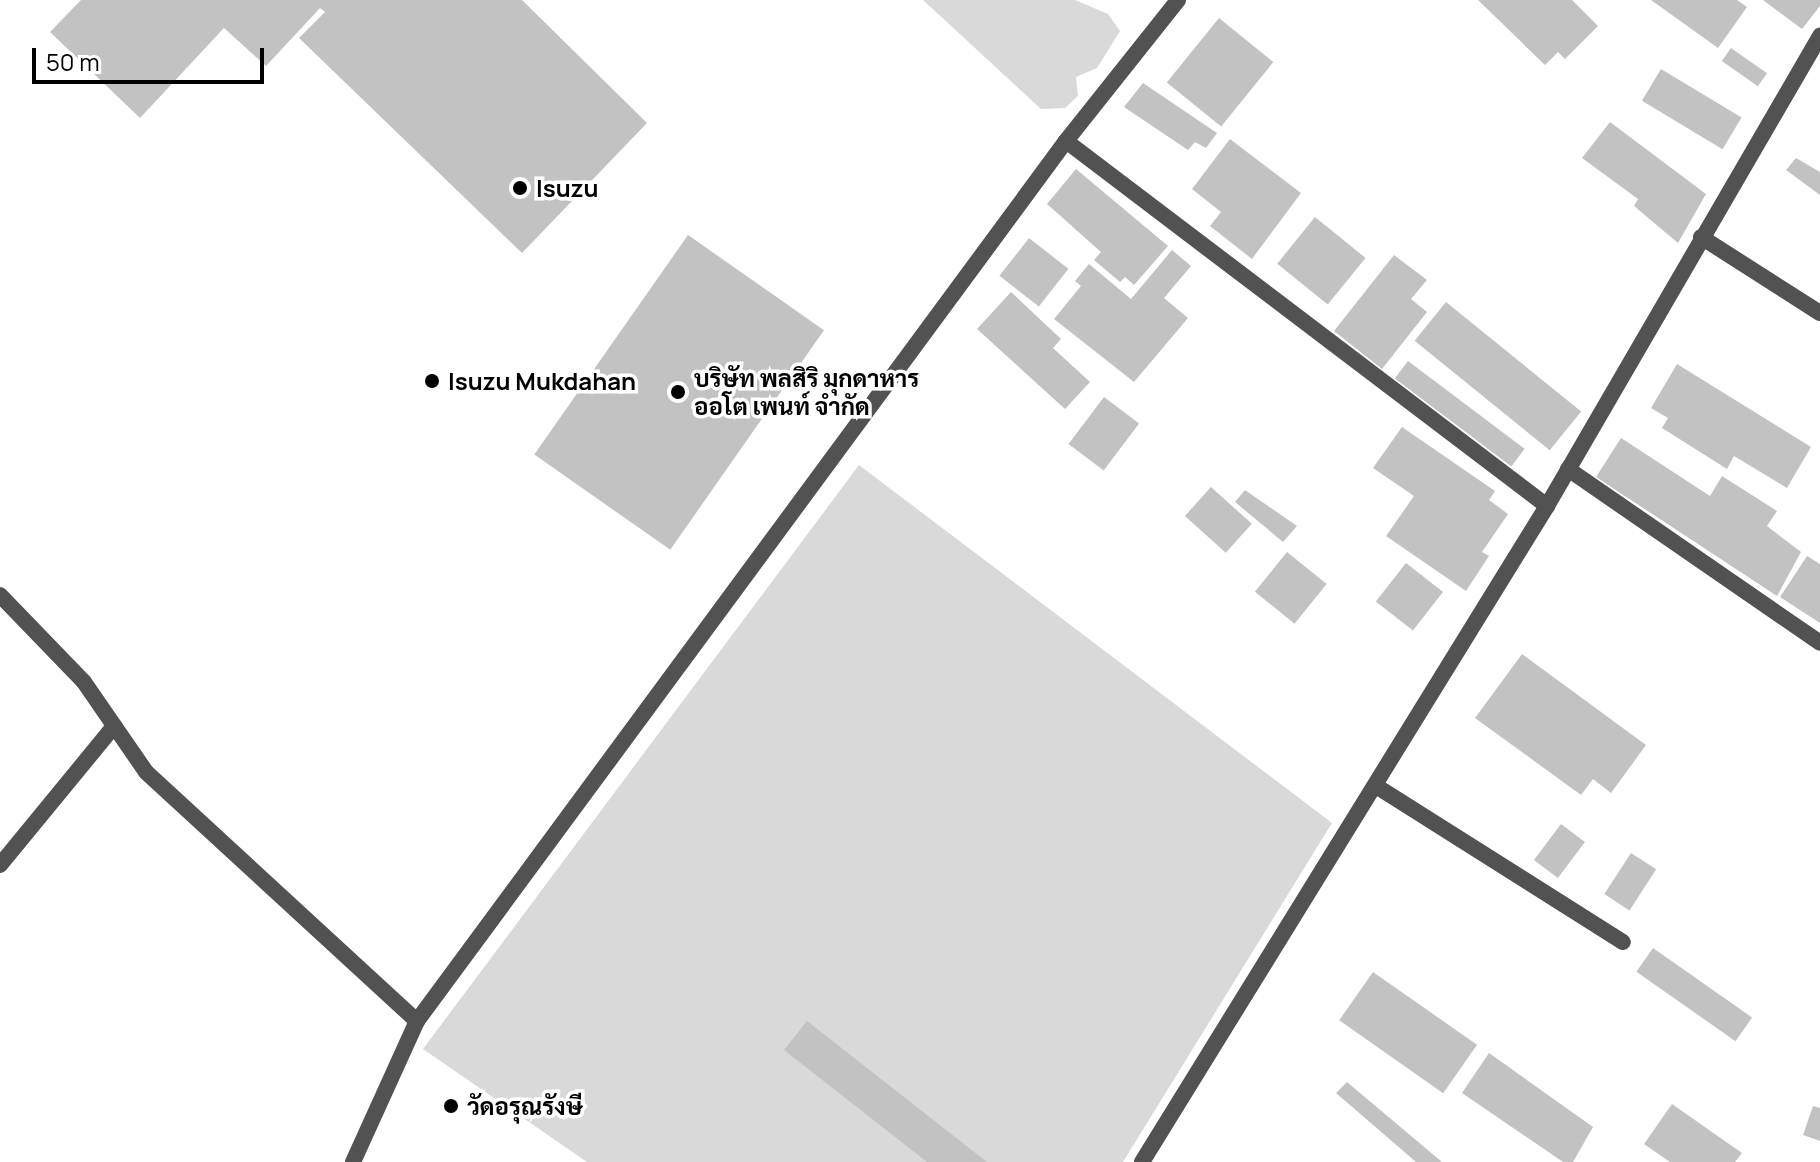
<!DOCTYPE html>
<html>
<head>
<meta charset="utf-8">
<style>
	body { margin:0 }
	#map { position:relative; width:1820px; height:1162px; overflow:hidden; background:#fff; font-family:Manrope,Sarabun,sans-serif }
	div>[style] { position:absolute }
	[style*='--x'] { left:calc(var(--x)*1px); top:calc(var(--y)*1px); width:calc(var(--w)*1px); rotate:calc(var(--a)*1deg) }
	.green>* { inset:0; background:#d9d9d9 }
	.building>* { inset:0; background:#c2c2c2; transform-origin:0 0 }
	.minor>* { height:16px; margin:-8px; padding:0 8px; transform-origin:8px; border-radius:8px; background:#525252 }
	.dots>* { width:22px; height:22px; translate:-50% -50%; box-sizing:border-box; border:4px solid #fff; border-radius:50% }
	span { translate:-50% -50%; white-space:nowrap; text-align:center; line-height:1.15; -webkit-text-stroke:7px #fff; paint-order:stroke }
	.poi-label { font-size:24px; color:#000; font-weight:700 }
	.left { translate:0 -50%; text-align:left }
	.scale { position:absolute; left:32px; top:48px; width:232px; height:36px; box-sizing:border-box; border:4px solid #000; border-top:0; padding-left:10px; font-size:24px; line-height:28px; white-space:nowrap; color:#000; -webkit-text-stroke:6px #fff; paint-order:stroke }
</style>
</head>
<body>
<div id="map">
	<div class="green">
		<div style="clip-path:polygon(923px 0,1075px 0,1108px 14px,1120px 31px,1097px 68px,1076px 77px,1078px 96px,1065px 108px,1041px 109px)"></div>
		<div style="clip-path:polygon(859px 465px,1332px 823px,1123px 1162px,587px 1162px,423px 1049px)"></div>
	</div>
	<div class="building">
		<div style="clip-path:polygon(81px 0,522px 0,647px 123px,522px 253px,299px 38px,325px 12px,320px 8px,266px 66px,224px 28px,140px 118px,50px 32px)"></div>
		<div style="clip-path:polygon(1478px 0,1572px 0,1598px 26px,1565px 59px,1558px 52px,1545px 65px)"></div>
		<div style="clip-path:polygon(1651px 0,1737px 0,1747px 7px,1718px 48px)"></div>
		<div style="clip-path:polygon(1763px 0,1820px 0,1820px 6px,1802px 29px)"></div>
		<div style="left:1219px;top:18px;width:70px;height:83px;rotate:39deg"></div>
		<div style="left:1731px;top:48px;width:44px;height:16px;rotate:35deg"></div>
		<div style="left:1661px;top:69px;width:94px;height:37px;rotate:31deg"></div>
		<div style="clip-path:polygon(1143px 83px,1217px 133px,1206px 148px,1195px 142px,1188px 150px,1124px 107px)"></div>
		<div style="clip-path:polygon(1610px 122px,1706px 194px,1678px 243px,1634px 206px,1638px 199px,1582px 158px)"></div>
		<div style="clip-path:polygon(1230px 139px,1301px 193px,1252px 259px,1210px 226px,1221px 212px,1192px 189px)"></div>
		<div style="clip-path:polygon(1796px 158px,1820px 172px,1820px 195px,1786px 170px)"></div>
		<div style="clip-path:polygon(1076px 169px,1168px 246px,1134px 285px,1125px 277px,1120px 282px,1094px 260px,1101px 252px,1047px 204px)"></div>
		<div style="left:1315px;top:217px;width:65px;height:60px;rotate:39deg"></div>
		<div style="left:688px;top:235px;width:166px;height:268px;rotate:35deg"></div>
		<div style="left:1029px;top:238px;width:50px;height:48px;rotate:38deg"></div>
		<div style="clip-path:polygon(1172px 250px,1191px 266px,1164px 298px,1188px 318px,1134px 382px,1054px 319px,1081px 286px,1075px 281px,1089px 264px,1131px 299px)"></div>
		<div style="clip-path:polygon(1394px 255px,1427px 280px,1411px 299px,1427px 312px,1382px 369px,1334px 331px)"></div>
		<div style="clip-path:polygon(1011px 292px,1061px 339px,1053px 348px,1090px 382px,1065px 409px,977px 329px)"></div>
		<div style="left:1446px;top:302px;width:174px;height:50px;rotate:39deg"></div>
		<div style="left:1408px;top:361px;width:146px;height:22px;rotate:37deg"></div>
		<div style="clip-path:polygon(1677px 364px,1811px 447px,1787px 488px,1734px 456px,1727px 469px,1662px 428px,1668px 418px,1651px 408px)"></div>
		<div style="left:1104px;top:397px;width:44px;height:59px;rotate:37deg"></div>
		<div style="clip-path:polygon(1402px 427px,1495px 491px,1489px 500px,1508px 514px,1482px 552px,1489px 556px,1466px 591px,1386px 536px,1414px 496px,1373px 468px)"></div>
		<div style="clip-path:polygon(1621px 438px,1710px 496px,1722px 476px,1777px 511px,1767px 526px,1801px 552px,1777px 596px,1596px 477px)"></div>
		<div style="left:1211px;top:487px;width:55px;height:39px;rotate:42deg"></div>
		<div style="clip-path:polygon(1245px 490px,1297px 526px,1283px 542px,1235px 502px)"></div>
		<div style="left:1287px;top:552px;width:51px;height:51px;rotate:39deg"></div>
		<div style="clip-path:polygon(1807px 556px,1820px 564px,1820px 623px,1780px 597px)"></div>
		<div style="left:1406px;top:563px;width:47px;height:49px;rotate:38deg"></div>
		<div style="clip-path:polygon(1522px 654px,1646px 745px,1611px 793px,1593px 779px,1581px 795px,1475px 718px)"></div>
		<div style="left:1561px;top:824px;width:30px;height:45px;rotate:37deg"></div>
		<div style="left:1631px;top:853px;width:30px;height:49px;rotate:33deg"></div>
		<div style="left:1653px;top:948px;width:121px;height:29px;rotate:35deg"></div>
		<div style="left:1373px;top:972px;width:127px;height:59px;rotate:35deg"></div>
		<div style="clip-path:polygon(807px 1021px,987px 1162px,927px 1162px,784px 1050px)"></div>
		<div style="clip-path:polygon(1489px 1053px,1593px 1127px,1573px 1162px,1563px 1162px,1462px 1093px)"></div>
		<div style="clip-path:polygon(1347px 1082px,1442px 1162px,1416px 1162px,1336px 1093px)"></div>
		<div style="clip-path:polygon(1672px 1104px,1742px 1153px,1735px 1162px,1670px 1162px,1644px 1144px)"></div>
		<div style="clip-path:polygon(1813px 1106px,1820px 1108px,1820px 1141px,1803px 1135px)"></div>
	</div>
	<div class="minor">
		<div style="--x:1066;--y:141;--w:604;--a:37.19"></div>
		<div style="--x:1701;--y:237;--w:141;--a:32.6"></div>
		<div style="--x:1568;--y:469;--w:306;--a:34.6"></div>
		<div style="--x:0;--y:595;--w:121;--a:46"></div>
		<div style="--x:84;--y:682;--w:109;--a:55.4"></div>
		<div style="--x:146;--y:772;--w:368;--a:42.6"></div>
		<div style="--x:1376;--y:786;--w:292;--a:32.3"></div>
		<div style="--x:0;--y:865;--w:180;--a:-50.6"></div>
		<div style="--x:353;--y:1162;--w:155;--a:-65.6"></div>
		<div style="--x:417;--y:1021;--w:1093;--a:-53.59"></div>
		<div style="--x:1066;--y:141;--w:180;--a:-51.5"></div>
		<div style="--x:1142;--y:1162;--w:771;--a:-58.31"></div>
		<div style="--x:1547;--y:506;--w:544;--a:-59.85"></div>
	</div>
	<div class="dots">
		<div style="left:520px;top:188px;background:#000"></div>
		<div style="left:432px;top:381px;background:#000"></div>
		<div style="left:678px;top:392px;background:#000"></div>
		<div style="left:451px;top:1106px;background:#000"></div>
	</div>
	<div class="poi-label">
		<span class="left" style="left:536px;top:188px">Isuzu</span>
		<span class="left" style="left:694px;top:392px">บริษัท พลสิริ มุกดาหาร<br>ออโต เพนท์ จำกัด</span>
		<span class="left" style="left:448px;top:381px">Isuzu Mukdahan</span>
		<span class="left" style="left:467px;top:1106px">วัดอรุณรังษี</span>
	</div>
	<div class="scale">50 m</div>
</div>
</body>
</html>
